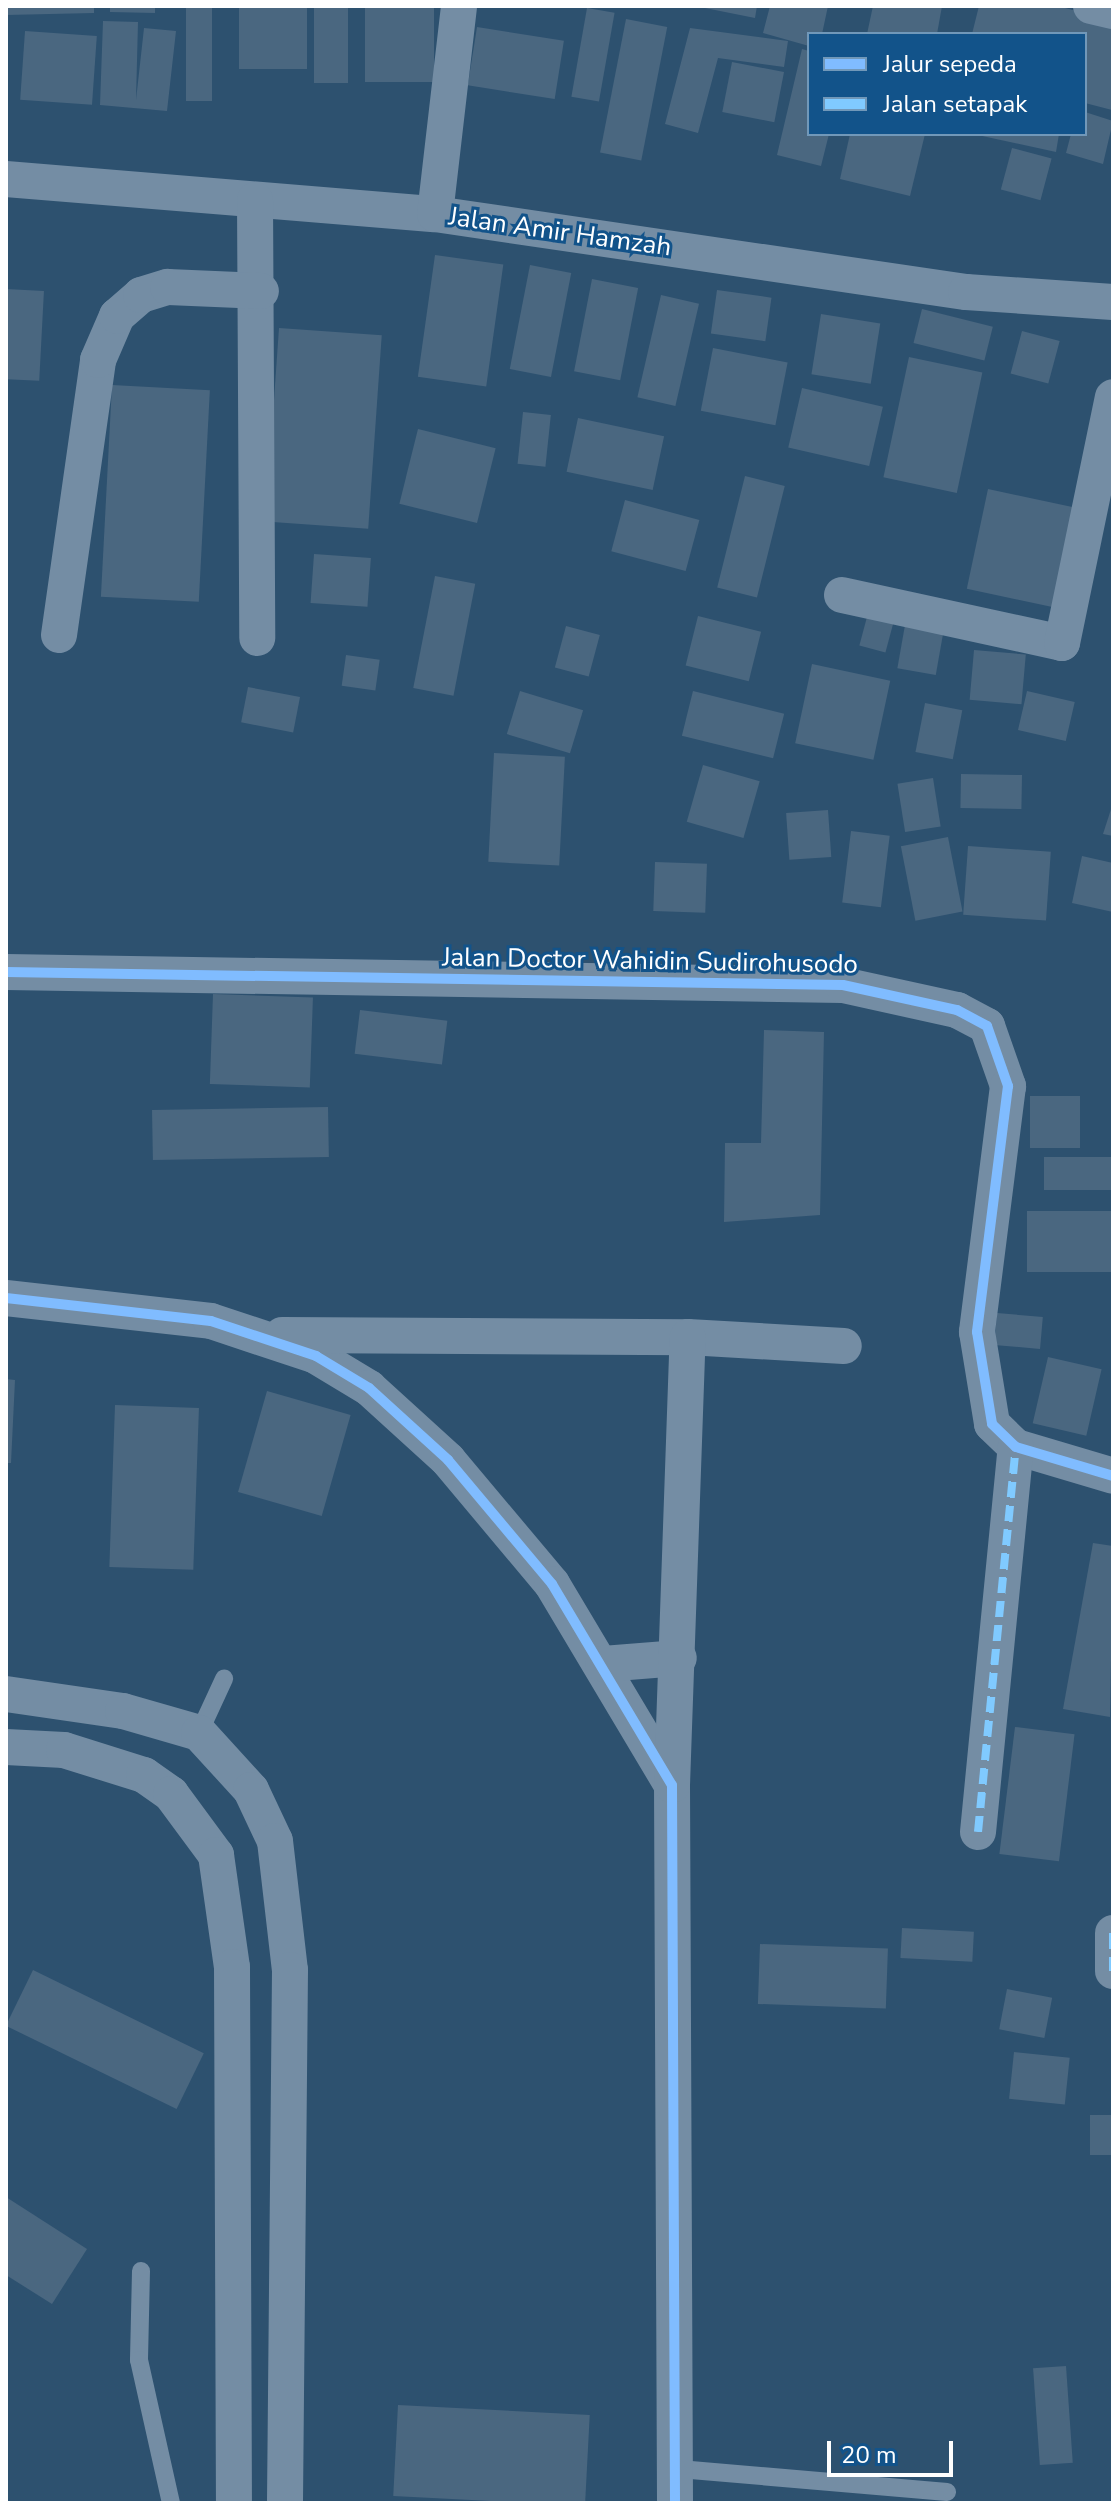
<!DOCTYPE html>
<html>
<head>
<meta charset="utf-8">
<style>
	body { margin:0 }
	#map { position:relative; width:1119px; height:2509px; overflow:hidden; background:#2d516f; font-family:"Nunito Sans",sans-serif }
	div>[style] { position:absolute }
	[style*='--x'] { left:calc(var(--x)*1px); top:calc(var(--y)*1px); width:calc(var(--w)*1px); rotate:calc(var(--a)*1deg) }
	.building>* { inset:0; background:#4a6780; transform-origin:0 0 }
	.service>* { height:18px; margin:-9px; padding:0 9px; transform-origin:9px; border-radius:9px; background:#748da4 }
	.minor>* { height:36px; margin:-18px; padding:0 18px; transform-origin:18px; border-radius:18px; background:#748da4 }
	.quiet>* { height:8px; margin-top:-4px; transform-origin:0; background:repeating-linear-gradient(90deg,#80caff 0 16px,transparent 0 24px) }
	.cycleway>* { height:10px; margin:-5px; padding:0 5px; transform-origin:5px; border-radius:5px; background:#80bcff }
	span { translate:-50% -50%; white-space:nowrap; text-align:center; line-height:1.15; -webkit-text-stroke:6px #12538a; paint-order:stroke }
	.street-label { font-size:26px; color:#fff }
	.frame { position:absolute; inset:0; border:8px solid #fff; pointer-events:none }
	.legend { position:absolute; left:807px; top:32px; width:280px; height:104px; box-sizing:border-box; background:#12538a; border:2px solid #7198b9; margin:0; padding:10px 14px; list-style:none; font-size:24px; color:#fff }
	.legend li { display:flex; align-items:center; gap:16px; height:40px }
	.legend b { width:40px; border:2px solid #7198b9 }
	.scale { position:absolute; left:827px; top:2441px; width:126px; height:36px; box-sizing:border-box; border:4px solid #fff; border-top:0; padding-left:10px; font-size:24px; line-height:28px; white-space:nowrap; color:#fff; -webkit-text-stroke:6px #12538a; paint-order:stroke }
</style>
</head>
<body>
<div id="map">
	<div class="building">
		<div style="clip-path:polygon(6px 6px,94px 6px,94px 13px,6px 15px)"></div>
		<div style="clip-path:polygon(110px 6px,155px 6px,155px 13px,110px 12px)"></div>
		<div style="left:186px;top:6px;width:26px;height:95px"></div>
		<div style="left:239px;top:6px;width:68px;height:63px"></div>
		<div style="left:314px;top:6px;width:34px;height:77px"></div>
		<div style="left:365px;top:6px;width:69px;height:76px"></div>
		<div style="clip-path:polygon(695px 6px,757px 6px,755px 18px)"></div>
		<div style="clip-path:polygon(770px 6px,828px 6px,822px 34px,809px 34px,809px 46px,763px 33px)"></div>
		<div style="clip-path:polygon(873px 6px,942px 6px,937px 34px,867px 34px)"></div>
		<div style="clip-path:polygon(979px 6px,1057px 6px,1113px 20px,1112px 110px,1085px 103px,1085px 34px,972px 34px)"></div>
		<div style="left:587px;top:8px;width:28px;height:90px;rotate:10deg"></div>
		<div style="left:626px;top:19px;width:42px;height:136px;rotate:11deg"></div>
		<div style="clip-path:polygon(103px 21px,138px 22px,136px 100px,144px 28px,176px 31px,167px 111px,100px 105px)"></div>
		<div style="left:477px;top:27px;width:88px;height:59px;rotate:9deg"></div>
		<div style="clip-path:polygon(690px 28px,788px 41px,784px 67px,718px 58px,698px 133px,665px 124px)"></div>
		<div style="left:25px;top:31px;width:72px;height:69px;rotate:4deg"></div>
		<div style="clip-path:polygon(802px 49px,809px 51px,809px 134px,829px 134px,821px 166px,777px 155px)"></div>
		<div style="left:732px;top:62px;width:53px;height:51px;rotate:11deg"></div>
		<div style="clip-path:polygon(1085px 112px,1113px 121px,1103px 164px,1066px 153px,1071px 134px,1085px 134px)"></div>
		<div style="clip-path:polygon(850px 134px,925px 134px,910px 196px,840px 179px)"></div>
		<div style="clip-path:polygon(973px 134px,1059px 134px,1056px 152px)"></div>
		<div style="left:1012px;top:148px;width:41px;height:43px;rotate:15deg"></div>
		<div style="left:435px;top:255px;width:69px;height:123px;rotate:8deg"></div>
		<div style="left:530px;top:265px;width:42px;height:106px;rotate:11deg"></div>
		<div style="left:592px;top:279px;width:47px;height:94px;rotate:11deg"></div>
		<div style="left:6px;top:289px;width:38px;height:90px;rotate:3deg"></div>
		<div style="left:717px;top:290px;width:55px;height:44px;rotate:8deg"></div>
		<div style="left:661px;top:295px;width:39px;height:105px;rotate:13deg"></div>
		<div style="left:922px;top:309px;width:73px;height:35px;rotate:14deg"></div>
		<div style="left:821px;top:314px;width:60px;height:61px;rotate:9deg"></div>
		<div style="left:279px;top:328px;width:103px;height:194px;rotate:4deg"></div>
		<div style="left:1022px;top:331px;width:39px;height:44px;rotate:15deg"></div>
		<div style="left:713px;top:348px;width:76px;height:64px;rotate:11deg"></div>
		<div style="left:909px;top:357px;width:75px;height:123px;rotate:12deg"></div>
		<div style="left:112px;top:385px;width:98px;height:212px;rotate:3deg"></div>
		<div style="left:802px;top:388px;width:83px;height:61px;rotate:13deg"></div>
		<div style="left:523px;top:412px;width:28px;height:52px;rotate:6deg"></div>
		<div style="left:578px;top:418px;width:88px;height:55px;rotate:12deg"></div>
		<div style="left:418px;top:429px;width:80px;height:77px;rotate:14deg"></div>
		<div style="left:745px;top:476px;width:41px;height:115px;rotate:14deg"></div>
		<div style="left:988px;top:489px;width:97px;height:102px;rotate:12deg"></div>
		<div style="left:625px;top:500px;width:77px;height:53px;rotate:15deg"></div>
		<div style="left:314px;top:554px;width:57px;height:49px;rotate:4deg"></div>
		<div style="left:435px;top:576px;width:41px;height:114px;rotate:11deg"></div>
		<div style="left:871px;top:602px;width:27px;height:45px;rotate:15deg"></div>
		<div style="left:698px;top:616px;width:65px;height:51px;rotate:14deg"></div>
		<div style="left:905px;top:625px;width:39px;height:44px;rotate:10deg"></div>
		<div style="left:566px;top:626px;width:35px;height:43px;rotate:15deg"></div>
		<div style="left:974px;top:650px;width:52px;height:50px;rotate:5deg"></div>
		<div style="left:346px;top:655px;width:34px;height:31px;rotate:8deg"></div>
		<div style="left:812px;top:664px;width:80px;height:81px;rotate:12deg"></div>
		<div style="left:248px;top:687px;width:53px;height:36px;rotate:11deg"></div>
		<div style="left:520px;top:691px;width:66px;height:45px;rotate:17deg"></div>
		<div style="left:693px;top:691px;width:94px;height:46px;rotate:14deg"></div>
		<div style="left:1027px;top:691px;width:49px;height:40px;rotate:13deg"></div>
		<div style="left:925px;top:703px;width:38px;height:50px;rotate:11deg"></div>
		<div style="left:494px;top:753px;width:71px;height:109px;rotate:3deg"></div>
		<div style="left:703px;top:765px;width:59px;height:59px;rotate:16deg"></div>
		<div style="left:961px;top:774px;width:61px;height:34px;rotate:1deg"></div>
		<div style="left:933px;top:778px;width:49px;height:36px;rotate:81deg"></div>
		<div style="clip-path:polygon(1113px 803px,1113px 836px,1103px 834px)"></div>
		<div style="left:828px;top:810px;width:47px;height:42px;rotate:86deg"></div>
		<div style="left:851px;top:831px;width:39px;height:72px;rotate:7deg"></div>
		<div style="left:948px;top:837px;width:76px;height:48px;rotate:79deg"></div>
		<div style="left:968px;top:846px;width:83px;height:69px;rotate:4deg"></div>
		<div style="clip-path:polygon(1082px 856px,1113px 863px,1113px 912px,1072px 903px)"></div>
		<div style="left:655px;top:862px;width:52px;height:49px;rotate:2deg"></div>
		<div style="left:213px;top:994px;width:100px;height:90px;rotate:2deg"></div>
		<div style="left:360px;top:1010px;width:88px;height:44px;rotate:7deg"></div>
		<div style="clip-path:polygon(764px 1030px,824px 1032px,820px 1215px,724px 1222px,725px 1143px,761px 1143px)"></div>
		<div style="left:1030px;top:1096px;width:50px;height:52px"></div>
		<div style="left:328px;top:1107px;width:50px;height:176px;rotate:89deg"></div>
		<div style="left:1113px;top:1157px;width:33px;height:69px;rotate:90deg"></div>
		<div style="left:1113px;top:1211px;width:61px;height:86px;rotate:90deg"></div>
		<div style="left:997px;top:1313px;width:46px;height:32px;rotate:5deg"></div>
		<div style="left:1048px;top:1357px;width:55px;height:68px;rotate:13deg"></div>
		<div style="clip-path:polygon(6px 1379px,15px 1380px,11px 1463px,6px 1463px)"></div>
		<div style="left:267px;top:1391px;width:87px;height:105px;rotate:16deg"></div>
		<div style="left:115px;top:1405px;width:84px;height:162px;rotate:2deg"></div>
		<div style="clip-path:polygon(1093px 1543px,1113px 1546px,1110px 1717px,1063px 1709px)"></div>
		<div style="left:1015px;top:1727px;width:60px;height:128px;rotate:7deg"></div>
		<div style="left:902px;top:1928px;width:72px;height:30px;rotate:3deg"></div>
		<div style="left:760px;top:1944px;width:128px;height:60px;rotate:2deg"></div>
		<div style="left:33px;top:1970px;width:190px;height:62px;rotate:26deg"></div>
		<div style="left:1007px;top:1989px;width:46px;height:41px;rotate:11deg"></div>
		<div style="left:1014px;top:2052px;width:56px;height:47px;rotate:6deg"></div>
		<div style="left:1090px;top:2115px;width:23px;height:40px"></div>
		<div style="clip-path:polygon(6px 2197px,87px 2249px,52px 2304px,6px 2275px)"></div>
		<div style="left:1066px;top:2366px;width:97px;height:33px;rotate:86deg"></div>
		<div style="left:398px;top:2405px;width:192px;height:91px;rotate:3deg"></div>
	</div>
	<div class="service">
		<div style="--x:199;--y:1733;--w:60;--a:-65.2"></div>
		<div style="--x:141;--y:2271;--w:89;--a:91.3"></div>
		<div style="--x:139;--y:2360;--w:147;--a:77.4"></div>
		<div style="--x:679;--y:2469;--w:269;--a:4.9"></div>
	</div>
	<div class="minor">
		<div style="--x:1091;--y:6;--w:23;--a:13"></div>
		<div style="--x:6;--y:179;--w:430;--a:4.7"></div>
		<div style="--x:435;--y:214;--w:537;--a:8.36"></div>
		<div style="--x:966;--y:292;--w:147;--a:3.9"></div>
		<div style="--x:255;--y:200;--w:438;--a:89.7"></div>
		<div style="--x:435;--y:214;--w:209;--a:-83.4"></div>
		<div style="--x:842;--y:595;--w:225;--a:12.3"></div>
		<div style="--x:1062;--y:643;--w:251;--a:-78.3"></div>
		<div style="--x:59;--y:635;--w:278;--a:-81.9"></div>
		<div style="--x:98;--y:360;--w:48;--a:-66.6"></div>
		<div style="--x:117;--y:316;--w:32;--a:-41"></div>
		<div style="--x:141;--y:295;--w:28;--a:-17"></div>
		<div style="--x:168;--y:287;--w:93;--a:2.5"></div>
		<div style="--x:6;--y:972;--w:837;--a:0.89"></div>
		<div style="--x:843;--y:985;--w:117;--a:12.4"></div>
		<div style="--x:957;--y:1010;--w:34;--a:28"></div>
		<div style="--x:987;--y:1026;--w:64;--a:70.7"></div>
		<div style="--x:1008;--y:1086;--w:248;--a:97.2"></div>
		<div style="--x:977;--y:1332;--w:93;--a:80.7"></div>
		<div style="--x:992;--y:1424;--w:33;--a:44"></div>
		<div style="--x:1016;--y:1447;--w:101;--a:16.6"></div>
		<div style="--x:6;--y:1298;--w:206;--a:6.4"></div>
		<div style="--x:211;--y:1321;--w:111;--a:18.4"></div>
		<div style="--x:316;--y:1356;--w:62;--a:31.1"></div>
		<div style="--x:369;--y:1388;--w:107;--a:42.3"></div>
		<div style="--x:448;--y:1460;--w:162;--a:50"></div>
		<div style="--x:552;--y:1584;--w:234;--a:59.2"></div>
		<div style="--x:672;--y:1785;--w:718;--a:89.76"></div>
		<div style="--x:282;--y:1335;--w:406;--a:0.3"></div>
		<div style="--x:688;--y:1337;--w:156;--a:3.3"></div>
		<div style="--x:603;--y:1664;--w:76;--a:-4.5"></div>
		<div style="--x:6;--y:1694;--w:118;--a:8.3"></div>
		<div style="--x:123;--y:1711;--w:79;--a:16.1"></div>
		<div style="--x:199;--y:1733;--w:77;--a:47.6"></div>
		<div style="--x:251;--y:1790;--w:56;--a:64.8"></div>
		<div style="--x:275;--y:1841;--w:130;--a:83.4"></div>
		<div style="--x:290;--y:1970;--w:533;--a:90.54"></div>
		<div style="--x:6;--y:1747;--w:58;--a:3"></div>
		<div style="--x:64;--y:1750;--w:84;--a:17.4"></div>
		<div style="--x:144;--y:1775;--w:33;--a:35"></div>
		<div style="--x:171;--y:1794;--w:76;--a:53.6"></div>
		<div style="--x:216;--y:1855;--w:113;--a:81.9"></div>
		<div style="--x:232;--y:1967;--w:536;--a:89.79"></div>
		<div style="--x:672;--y:1785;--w:448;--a:-88"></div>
		<div style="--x:978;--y:1832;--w:387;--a:-84.4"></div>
		<div style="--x:1113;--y:1933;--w:38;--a:90"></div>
	</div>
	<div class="quiet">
		<div style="--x:978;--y:1832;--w:387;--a:-84.4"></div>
		<div style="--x:1113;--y:1933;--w:38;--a:90"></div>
	</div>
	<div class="cycleway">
		<div style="--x:6;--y:972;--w:837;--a:0.89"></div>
		<div style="--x:843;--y:985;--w:117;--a:12.4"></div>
		<div style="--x:957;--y:1010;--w:34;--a:28"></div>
		<div style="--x:987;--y:1026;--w:64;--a:70.7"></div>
		<div style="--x:1008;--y:1086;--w:248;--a:97.2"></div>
		<div style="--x:977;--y:1332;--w:93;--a:80.7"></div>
		<div style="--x:992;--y:1424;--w:33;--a:44"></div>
		<div style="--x:1016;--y:1447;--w:101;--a:16.6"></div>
		<div style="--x:6;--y:1298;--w:206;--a:6.4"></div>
		<div style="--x:211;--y:1321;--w:111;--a:18.4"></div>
		<div style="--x:316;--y:1356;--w:62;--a:31.1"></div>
		<div style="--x:369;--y:1388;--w:107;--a:42.3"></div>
		<div style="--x:448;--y:1460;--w:162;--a:50"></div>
		<div style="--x:552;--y:1584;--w:234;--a:59.2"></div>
		<div style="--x:672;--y:1785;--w:718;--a:89.76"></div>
	</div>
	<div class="street-label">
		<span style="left:560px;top:232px;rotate:8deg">Jalan Amir Hamzah</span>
		<span style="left:650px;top:961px;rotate:1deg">Jalan Doctor Wahidin Sudirohusodo</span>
	</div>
	<div class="frame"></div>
	<ul class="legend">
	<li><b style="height:10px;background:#80bcff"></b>Jalur sepeda</li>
	<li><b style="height:10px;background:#80caff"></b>Jalan setapak</li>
	</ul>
	<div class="scale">20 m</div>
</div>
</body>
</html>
